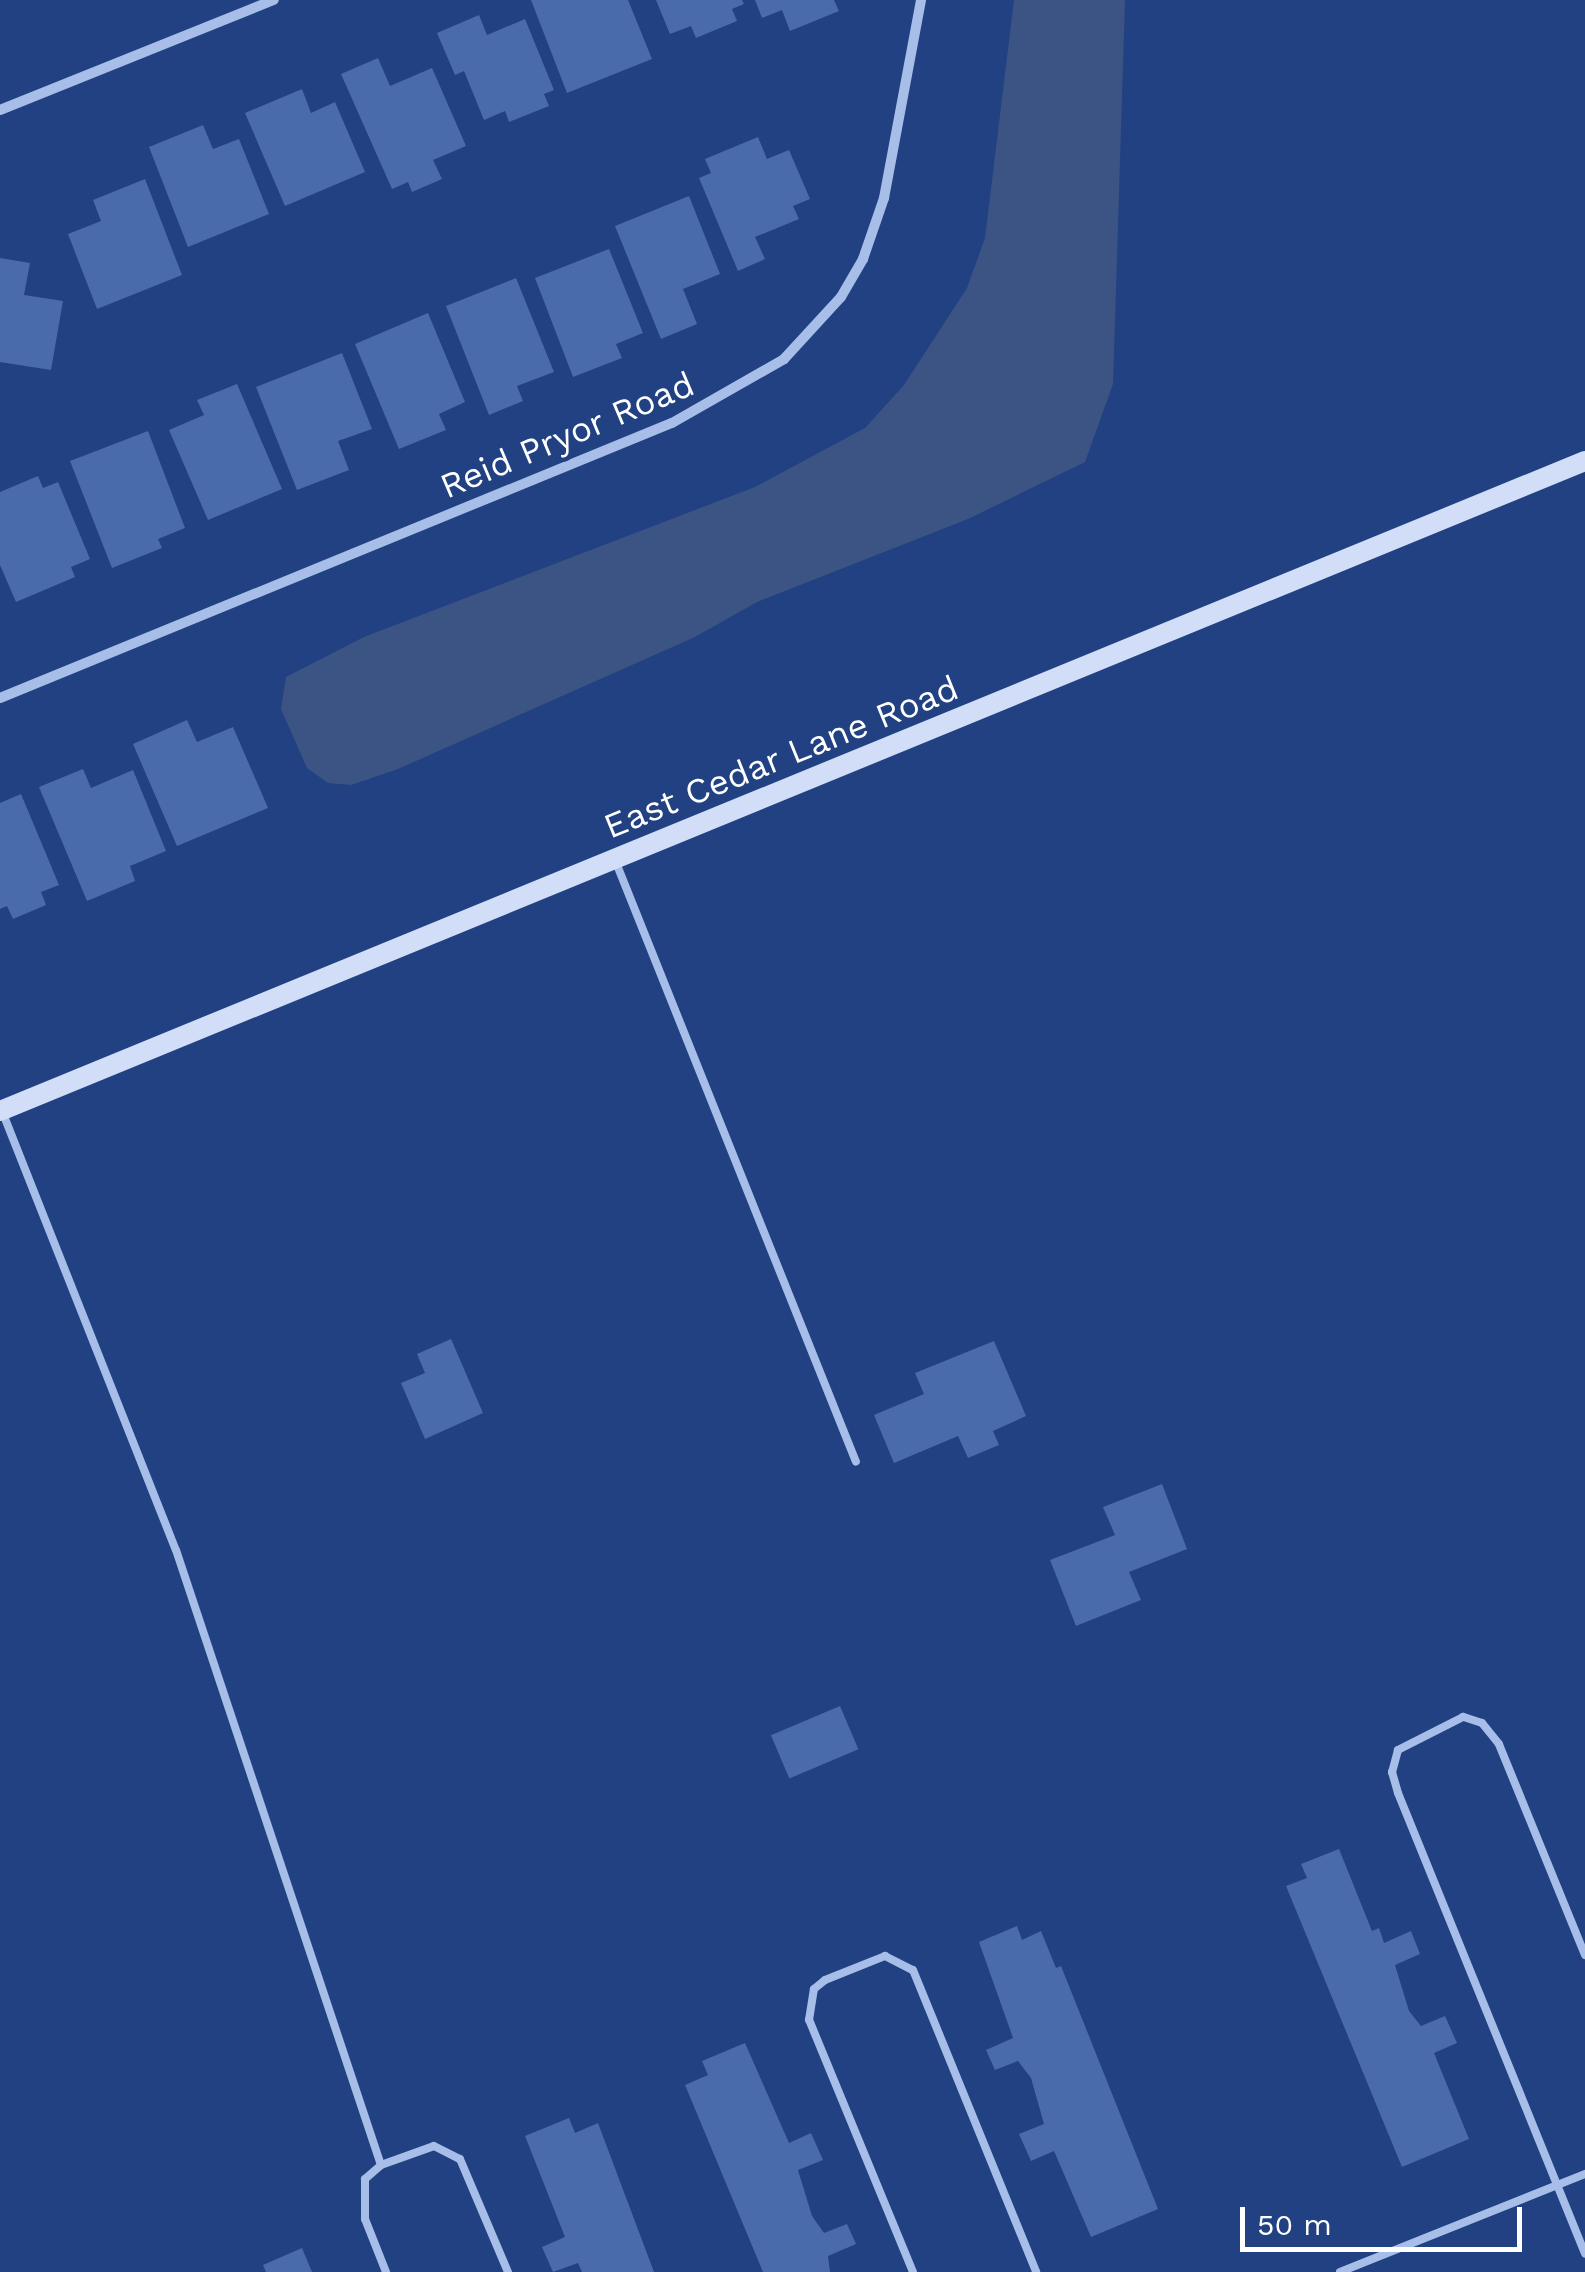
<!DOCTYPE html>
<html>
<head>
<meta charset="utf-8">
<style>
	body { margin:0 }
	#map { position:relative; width:1585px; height:2272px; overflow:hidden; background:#214182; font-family:"Work Sans",sans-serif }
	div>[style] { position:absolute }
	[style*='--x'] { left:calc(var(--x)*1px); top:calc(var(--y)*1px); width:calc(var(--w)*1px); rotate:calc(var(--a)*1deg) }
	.water>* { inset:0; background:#3c5484 }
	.building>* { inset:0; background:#496aab; transform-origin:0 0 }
	.lane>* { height:8px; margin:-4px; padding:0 4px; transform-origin:4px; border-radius:4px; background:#a7bee8 }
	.street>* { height:10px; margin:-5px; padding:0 5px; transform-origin:5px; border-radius:5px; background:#a7bee8 }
	.secondary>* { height:20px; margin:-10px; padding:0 10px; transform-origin:10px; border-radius:10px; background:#d2def7 }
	span { translate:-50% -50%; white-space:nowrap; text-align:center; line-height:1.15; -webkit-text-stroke:9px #214182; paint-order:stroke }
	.street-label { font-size:35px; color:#fff }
	.scale { position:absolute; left:1240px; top:2207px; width:282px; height:45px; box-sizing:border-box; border:5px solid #fff; border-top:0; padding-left:12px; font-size:30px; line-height:35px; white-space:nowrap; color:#fff; -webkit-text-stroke:8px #214182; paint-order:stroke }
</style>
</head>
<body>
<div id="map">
	<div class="water">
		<div style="clip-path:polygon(1014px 0,1125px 0,1113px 384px,1085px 462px,968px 519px,757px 602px,695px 637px,398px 769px,351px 785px,328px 783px,307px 768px,281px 709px,286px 677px,364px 637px,755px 487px,865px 428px,904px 385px,967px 288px,985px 238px)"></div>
	</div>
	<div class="building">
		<div style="clip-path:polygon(531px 0,628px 0,652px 59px,567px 93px)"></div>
		<div style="clip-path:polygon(656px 0,742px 0,744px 4px,732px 9px,737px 21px,696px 38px,691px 26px,670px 34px)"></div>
		<div style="clip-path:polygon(755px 0,834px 0,839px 11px,790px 31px,782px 10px,762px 18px)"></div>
		<div style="clip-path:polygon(479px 15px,487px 35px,525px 19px,554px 90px,544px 94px,549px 106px,509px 122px,505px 111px,484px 120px,464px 71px,455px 75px,437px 33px)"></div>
		<div style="clip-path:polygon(378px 58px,390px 86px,432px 68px,466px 146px,433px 160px,442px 179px,412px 192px,408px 182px,392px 189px,341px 74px)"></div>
		<div style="clip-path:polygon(302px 89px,311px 113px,335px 102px,365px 172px,285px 206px,245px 113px)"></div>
		<div style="clip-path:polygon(203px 125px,213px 149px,239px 139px,269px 214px,188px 247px,149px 147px)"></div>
		<div style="clip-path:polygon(758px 137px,767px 159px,789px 150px,810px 199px,793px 206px,799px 219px,755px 237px,765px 259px,738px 271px,699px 178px,711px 173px,705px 159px)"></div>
		<div style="clip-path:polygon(145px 179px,182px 275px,97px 309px,68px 234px,101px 221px,93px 200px)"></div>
		<div style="clip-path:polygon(689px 196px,720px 274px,683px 289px,697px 324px,661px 339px,615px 226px)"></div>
		<div style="clip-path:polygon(609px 249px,643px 333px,616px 344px,622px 358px,573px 377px,535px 278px)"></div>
		<div style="clip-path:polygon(0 258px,30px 263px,24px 295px,63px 301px,51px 370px,0 362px)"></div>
		<div style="clip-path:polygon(516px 278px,554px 372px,517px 386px,523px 401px,489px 415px,446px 306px)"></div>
		<div style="clip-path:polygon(428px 313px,465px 402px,439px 414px,446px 430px,399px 449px,355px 344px)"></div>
		<div style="clip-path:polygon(342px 353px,372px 429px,338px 441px,349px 470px,297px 490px,256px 387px)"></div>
		<div style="clip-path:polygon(237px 384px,282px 489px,208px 520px,169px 430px,204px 415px,197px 400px)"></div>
		<div style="clip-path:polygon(148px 431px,185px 528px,158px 539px,162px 548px,112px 568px,70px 461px)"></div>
		<div style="clip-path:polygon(38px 476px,43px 488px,58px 482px,90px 559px,71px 567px,75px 577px,16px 602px,0 565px,0 492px)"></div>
		<div style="clip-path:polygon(187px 720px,197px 742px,233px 727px,268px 808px,177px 846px,133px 744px)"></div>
		<div style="clip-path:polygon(83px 769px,91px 788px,133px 770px,166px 851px,130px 866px,135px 881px,87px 901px,39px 787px)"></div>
		<div style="clip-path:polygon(21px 794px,59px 885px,41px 892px,46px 905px,13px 919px,7px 906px,0 909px,0 803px)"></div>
		<div style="clip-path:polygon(451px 1339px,483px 1413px,425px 1439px,401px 1383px,425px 1373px,417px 1354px)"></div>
		<div style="clip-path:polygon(994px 1341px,1026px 1416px,993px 1431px,999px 1445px,968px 1458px,958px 1436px,894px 1463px,874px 1415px,924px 1394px,915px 1373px)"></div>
		<div style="clip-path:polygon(1162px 1484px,1187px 1549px,1129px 1572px,1141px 1600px,1076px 1626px,1050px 1560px,1115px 1535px,1103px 1507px)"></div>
		<div style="left:840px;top:1706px;width:47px;height:75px;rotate:67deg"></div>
		<div style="clip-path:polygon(1339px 1849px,1372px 1931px,1379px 1928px,1384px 1943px,1411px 1931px,1420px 1954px,1395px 1965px,1409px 2011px,1421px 2026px,1445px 2016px,1457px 2043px,1434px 2053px,1469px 2139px,1402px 2167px,1286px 1886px,1307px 1878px,1301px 1864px)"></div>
		<div style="clip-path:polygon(1017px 1926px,1022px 1940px,1041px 1931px,1056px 1968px,1061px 1966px,1158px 2209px,1091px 2237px,1054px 2151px,1031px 2161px,1019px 2134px,1044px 2124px,1031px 2078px,1018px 2061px,995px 2070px,986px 2050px,1013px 2038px,979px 1942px)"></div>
		<div style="clip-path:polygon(745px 2043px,789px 2143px,811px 2133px,823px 2160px,798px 2170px,812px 2216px,824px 2233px,847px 2224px,856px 2244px,828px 2256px,830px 2272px,763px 2272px,685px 2085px,708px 2075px,702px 2061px)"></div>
		<div style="clip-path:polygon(569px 2118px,575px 2133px,598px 2123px,654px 2272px,582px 2272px,578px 2263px,553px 2272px,542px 2247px,565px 2237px,525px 2136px)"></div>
		<div style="clip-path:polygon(302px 2248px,312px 2272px,266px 2272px,263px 2265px)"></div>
	</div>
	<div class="lane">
		<div style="--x:615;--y:860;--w:648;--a:68.18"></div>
		<div style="--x:2;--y:1111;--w:472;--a:68.4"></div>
		<div style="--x:176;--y:1550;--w:648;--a:71.57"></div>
		<div style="--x:1585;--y:1955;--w:228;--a:-112.2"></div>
		<div style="--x:1499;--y:1744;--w:27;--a:-129"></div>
		<div style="--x:1482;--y:1723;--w:20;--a:-162"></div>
		<div style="--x:1463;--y:1717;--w:73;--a:153.1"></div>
		<div style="--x:1398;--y:1750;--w:23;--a:105"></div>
		<div style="--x:1392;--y:1772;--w:22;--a:74"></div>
		<div style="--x:1398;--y:1793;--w:497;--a:67.9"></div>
		<div style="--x:386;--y:2272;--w:57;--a:-111.6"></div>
		<div style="--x:365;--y:2219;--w:40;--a:-90"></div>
		<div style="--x:365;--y:2179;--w:21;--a:-41"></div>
		<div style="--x:381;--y:2165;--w:56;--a:-19.7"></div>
		<div style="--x:434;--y:2146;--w:29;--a:27"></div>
		<div style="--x:460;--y:2159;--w:123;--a:67"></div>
		<div style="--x:913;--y:2272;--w:273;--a:-112.4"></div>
		<div style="--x:809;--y:2020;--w:31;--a:-81"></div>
		<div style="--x:814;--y:1989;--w:14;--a:-39"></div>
		<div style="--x:825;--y:1980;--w:65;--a:-21.8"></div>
		<div style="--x:885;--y:1956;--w:31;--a:27"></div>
		<div style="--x:913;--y:1970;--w:326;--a:67.8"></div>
		<div style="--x:1340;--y:2272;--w:264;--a:-21.8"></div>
	</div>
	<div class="street">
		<div style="--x:0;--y:110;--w:295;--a:-21.9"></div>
		<div style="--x:0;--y:698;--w:726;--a:-22.26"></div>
		<div style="--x:672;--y:423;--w:129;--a:-29.7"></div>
		<div style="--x:784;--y:359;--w:84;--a:-47.4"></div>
		<div style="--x:841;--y:297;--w:44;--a:-59.9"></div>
		<div style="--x:863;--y:259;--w:65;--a:-71"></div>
		<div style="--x:884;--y:198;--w:201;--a:-79.4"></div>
	</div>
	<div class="secondary">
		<div style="--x:0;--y:1111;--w:1713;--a:-22.3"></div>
	</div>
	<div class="street-label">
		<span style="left:567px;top:435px;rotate:-23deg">Reid Pryor Road</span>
		<span style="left:781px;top:757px;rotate:-22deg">East Cedar Lane Road</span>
	</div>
	<div class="scale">50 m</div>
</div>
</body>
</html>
